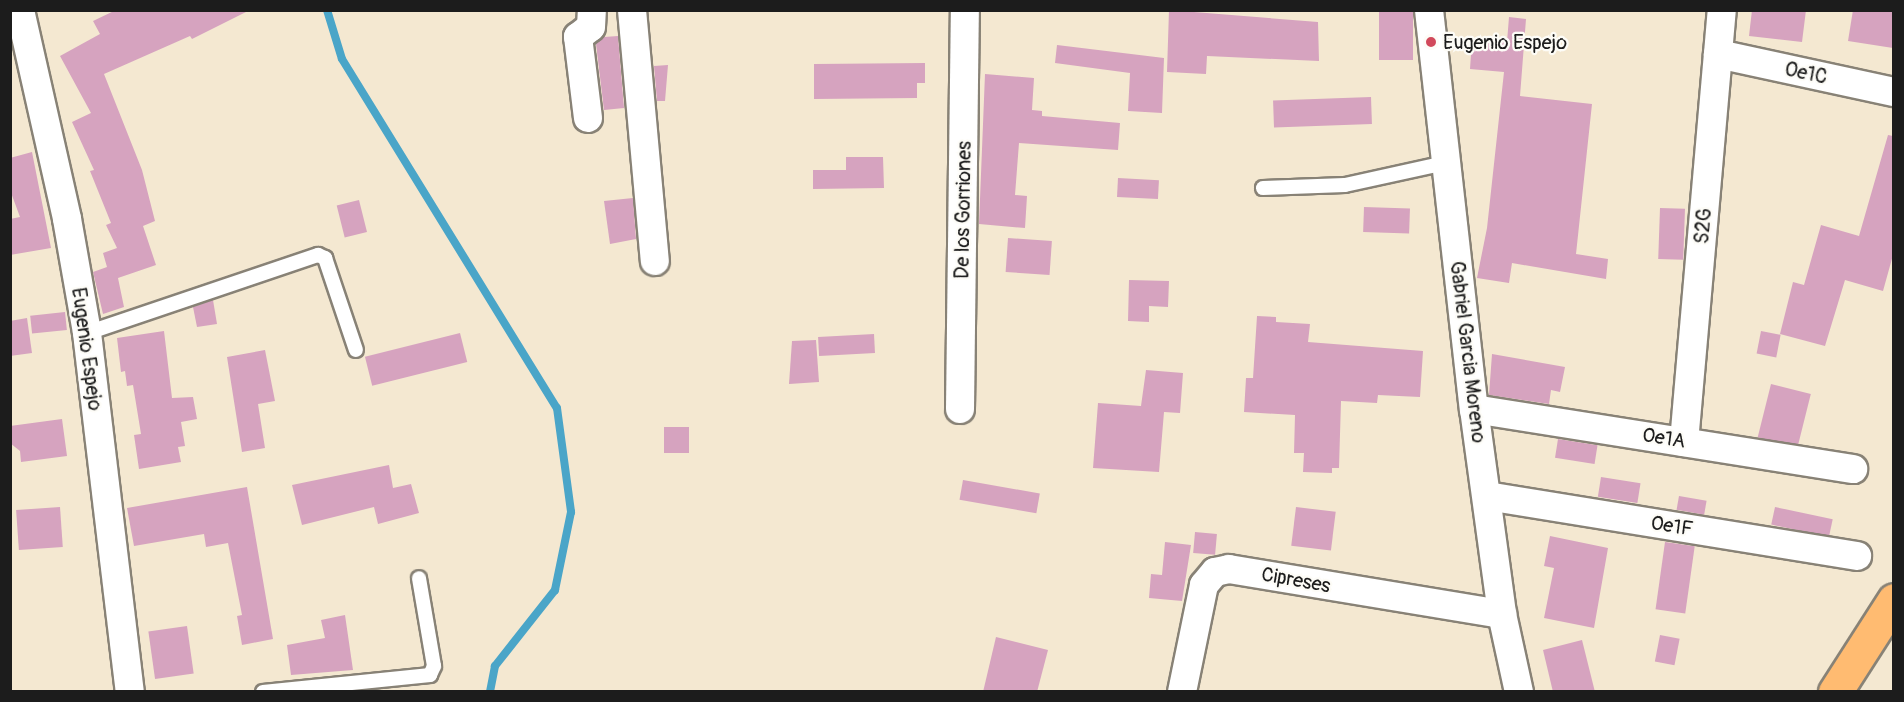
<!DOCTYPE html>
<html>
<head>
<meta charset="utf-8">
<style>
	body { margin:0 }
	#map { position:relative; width:1904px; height:702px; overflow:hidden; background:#f4e8d1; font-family:Pangolin,sans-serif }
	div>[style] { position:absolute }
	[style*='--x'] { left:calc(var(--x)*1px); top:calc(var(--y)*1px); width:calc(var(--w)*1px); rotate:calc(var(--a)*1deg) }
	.stream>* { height:8px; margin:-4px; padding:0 4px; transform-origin:4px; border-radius:4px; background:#4aa5c8 }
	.building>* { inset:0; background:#d6a3bf; transform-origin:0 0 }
	.roads { filter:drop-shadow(2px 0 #888276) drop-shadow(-2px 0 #888276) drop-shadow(0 2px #888276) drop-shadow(0 -2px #888276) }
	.service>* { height:14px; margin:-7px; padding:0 7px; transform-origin:7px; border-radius:7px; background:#fff }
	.minor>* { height:28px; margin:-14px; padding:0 14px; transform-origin:14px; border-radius:14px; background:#fff }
	.tertiary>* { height:33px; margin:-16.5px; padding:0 16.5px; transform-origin:16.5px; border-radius:16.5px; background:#fff }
	.trunk>* { height:33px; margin:-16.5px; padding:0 16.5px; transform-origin:16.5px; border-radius:16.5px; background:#ffbb71 }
	.dots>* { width:16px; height:16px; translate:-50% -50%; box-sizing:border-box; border:3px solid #fdfcf7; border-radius:50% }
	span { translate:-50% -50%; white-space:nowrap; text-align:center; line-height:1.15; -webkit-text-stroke:4.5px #fdfcf7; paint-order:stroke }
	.poi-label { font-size:20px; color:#1c1c1c }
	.left { translate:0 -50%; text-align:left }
	.street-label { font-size:20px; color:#1c1c1c }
	.frame { position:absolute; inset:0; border:12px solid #1c1c1c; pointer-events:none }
</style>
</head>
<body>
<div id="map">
	<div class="stream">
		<div style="--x:327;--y:10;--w:51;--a:73"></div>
		<div style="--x:342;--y:59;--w:410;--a:58.4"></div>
		<div style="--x:557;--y:408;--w:105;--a:82.3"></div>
		<div style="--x:571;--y:512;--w:80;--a:101.6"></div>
		<div style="--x:555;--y:590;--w:97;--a:128.3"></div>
		<div style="--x:495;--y:666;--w:26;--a:101"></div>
	</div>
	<div class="building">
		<div style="clip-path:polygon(116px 10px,250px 10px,192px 39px,190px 36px,104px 74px,142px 170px,155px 221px,143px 226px,156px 265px,118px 278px,124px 307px,103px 314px,93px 272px,107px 267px,103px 253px,117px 248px,106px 225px,111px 223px,90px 171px,94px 170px,72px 122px,91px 113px,60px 56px,100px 34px,93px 21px)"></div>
		<div style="clip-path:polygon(1169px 10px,1318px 22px,1319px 61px,1207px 56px,1206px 74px,1167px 72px)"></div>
		<div style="left:1379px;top:10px;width:34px;height:50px"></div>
		<div style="clip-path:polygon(1752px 10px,1806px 10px,1802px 42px,1749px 36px)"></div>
		<div style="clip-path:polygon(1853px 10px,1893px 10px,1893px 48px,1848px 41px)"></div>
		<div style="clip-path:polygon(1509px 17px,1526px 19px,1520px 96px,1592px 104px,1576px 254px,1608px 259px,1606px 279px,1512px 263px,1509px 283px,1477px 278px,1487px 228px,1504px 72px,1470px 69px,1472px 39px,1507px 42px)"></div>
		<div style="clip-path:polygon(618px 36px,624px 108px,604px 110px,596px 44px,604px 37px)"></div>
		<div style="clip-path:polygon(1057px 45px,1164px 58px,1162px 113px,1128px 111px,1130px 73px,1055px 63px)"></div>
		<div style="clip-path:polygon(925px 63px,925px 83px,917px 83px,917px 98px,814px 99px,814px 64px)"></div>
		<div style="clip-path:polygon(668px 65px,665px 101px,657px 101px,654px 66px)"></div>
		<div style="clip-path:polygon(985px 74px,1034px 78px,1032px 110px,1042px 111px,1042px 116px,1120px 123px,1118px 150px,1019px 143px,1015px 195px,1027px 196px,1025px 228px,979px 224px)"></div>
		<div style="left:1371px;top:97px;width:27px;height:98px;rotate:88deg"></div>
		<div style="clip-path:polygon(1888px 135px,1893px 136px,1893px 255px,1883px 291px,1845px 280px,1825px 346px,1780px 334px,1793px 282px,1804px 285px,1821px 225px,1859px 236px)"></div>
		<div style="clip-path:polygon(32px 152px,51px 248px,10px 255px,10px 219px,20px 217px,10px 190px,10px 158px)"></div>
		<div style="clip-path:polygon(846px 157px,883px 157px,884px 188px,813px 189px,813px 170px,846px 170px)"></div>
		<div style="left:1118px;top:178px;width:41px;height:19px;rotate:3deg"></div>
		<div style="clip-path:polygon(633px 198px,636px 239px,610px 244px,604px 201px)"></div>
		<div style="left:359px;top:200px;width:33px;height:23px;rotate:76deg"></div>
		<div style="left:1364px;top:207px;width:46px;height:25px;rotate:2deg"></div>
		<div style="left:1660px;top:208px;width:25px;height:51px;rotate:2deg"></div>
		<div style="left:1008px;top:238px;width:44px;height:34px;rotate:4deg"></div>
		<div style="clip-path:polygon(1129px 280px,1169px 281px,1168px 307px,1149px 306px,1149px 322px,1128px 321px)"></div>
		<div style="clip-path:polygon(213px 300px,217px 324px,197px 327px,193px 307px)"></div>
		<div style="left:65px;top:312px;width:18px;height:35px;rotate:84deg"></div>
		<div style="clip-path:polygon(1257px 316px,1276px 317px,1276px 322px,1310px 324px,1308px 342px,1423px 351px,1420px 397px,1378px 395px,1377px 403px,1341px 401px,1339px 468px,1332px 468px,1332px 473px,1303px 472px,1304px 453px,1294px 453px,1295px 415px,1244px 412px,1246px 378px,1253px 378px)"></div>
		<div style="clip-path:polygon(27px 318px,32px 353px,10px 356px,10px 321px)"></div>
		<div style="clip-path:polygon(164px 331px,172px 398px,193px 397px,197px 419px,181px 422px,185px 446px,178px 447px,181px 462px,139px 469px,134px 435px,141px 434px,133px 385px,127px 386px,125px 371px,121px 372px,117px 338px)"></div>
		<div style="left:1761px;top:331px;width:20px;height:23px;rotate:11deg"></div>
		<div style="left:460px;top:333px;width:30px;height:98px;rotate:76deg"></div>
		<div style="left:874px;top:334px;width:19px;height:56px;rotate:87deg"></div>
		<div style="clip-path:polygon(816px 340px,819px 382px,789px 384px,792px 341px)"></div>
		<div style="clip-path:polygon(265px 350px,275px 401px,258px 404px,265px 448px,242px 452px,227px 357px)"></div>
		<div style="clip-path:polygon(1492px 354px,1565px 367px,1560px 392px,1551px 390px,1549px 404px,1489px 395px)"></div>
		<div style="clip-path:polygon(1146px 370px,1183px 373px,1180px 413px,1164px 412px,1159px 472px,1093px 468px,1098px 403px,1141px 406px)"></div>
		<div style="left:1771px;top:384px;width:41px;height:55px;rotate:14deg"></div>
		<div style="clip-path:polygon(62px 419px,67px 456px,21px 462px,20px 451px,10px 443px,10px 426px)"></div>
		<div style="left:689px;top:427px;width:26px;height:25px;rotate:90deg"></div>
		<div style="left:1558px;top:439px;width:40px;height:19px;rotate:9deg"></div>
		<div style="clip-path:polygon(389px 465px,393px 488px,411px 484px,419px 513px,378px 524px,374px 507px,302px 525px,292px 485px)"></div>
		<div style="left:1601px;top:477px;width:40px;height:20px;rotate:9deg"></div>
		<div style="left:963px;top:480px;width:78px;height:20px;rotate:10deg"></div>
		<div style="clip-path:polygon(247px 487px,273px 639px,242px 645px,237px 616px,242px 615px,228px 543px,206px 547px,204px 534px,134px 546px,127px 508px)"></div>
		<div style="left:1679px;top:496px;width:28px;height:14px;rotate:10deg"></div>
		<div style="left:60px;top:507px;width:40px;height:44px;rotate:86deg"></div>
		<div style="left:1296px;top:507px;width:40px;height:39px;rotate:7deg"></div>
		<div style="left:1775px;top:507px;width:59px;height:18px;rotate:12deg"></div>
		<div style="left:1195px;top:532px;width:22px;height:21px;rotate:5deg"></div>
		<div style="clip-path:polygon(1550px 536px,1608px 548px,1594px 628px,1544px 618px,1554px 568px,1544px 566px)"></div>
		<div style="clip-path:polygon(1165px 542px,1191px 545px,1182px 601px,1149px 598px,1151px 574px,1162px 575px)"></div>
		<div style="left:1665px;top:542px;width:30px;height:68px;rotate:8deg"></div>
		<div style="clip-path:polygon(345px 615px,353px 670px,291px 675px,287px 645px,325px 638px,321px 620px)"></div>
		<div style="left:187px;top:626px;width:48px;height:39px;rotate:82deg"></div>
		<div style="left:1660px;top:635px;width:20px;height:27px;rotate:11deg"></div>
		<div style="clip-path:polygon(996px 637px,1048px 650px,1037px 692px,983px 692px)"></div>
		<div style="clip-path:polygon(1582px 640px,1595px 692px,1553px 692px,1543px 650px)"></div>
	</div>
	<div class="roads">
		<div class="service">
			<div style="--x:1263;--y:188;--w:82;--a:-2.1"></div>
			<div style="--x:1345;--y:185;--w:102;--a:-12.4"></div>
			<div style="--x:87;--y:333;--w:244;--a:-18.7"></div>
			<div style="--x:318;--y:255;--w:8;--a:23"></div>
			<div style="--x:325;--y:258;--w:97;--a:71.4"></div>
			<div style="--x:263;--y:692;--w:168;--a:-5.8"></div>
			<div style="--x:430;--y:675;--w:10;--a:-66"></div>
			<div style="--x:434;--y:666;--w:89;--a:-99.7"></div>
		</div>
		<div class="minor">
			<div style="--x:20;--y:10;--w:214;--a:77.3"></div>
			<div style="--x:67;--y:219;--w:116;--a:80"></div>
			<div style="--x:87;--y:333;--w:362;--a:83.2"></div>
			<div style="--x:632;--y:10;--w:252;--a:84.8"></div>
			<div style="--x:1429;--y:10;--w:402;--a:83.6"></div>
			<div style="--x:1474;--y:409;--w:207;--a:82.2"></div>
			<div style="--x:1502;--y:614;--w:80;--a:77.7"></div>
			<div style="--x:1718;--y:54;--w:180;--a:12.2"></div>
			<div style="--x:588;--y:118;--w:82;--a:-97"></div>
			<div style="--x:578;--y:37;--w:16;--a:-38"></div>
			<div style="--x:591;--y:27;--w:17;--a:-87"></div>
			<div style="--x:960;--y:409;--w:399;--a:-89.3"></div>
			<div style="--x:1474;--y:409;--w:384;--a:9"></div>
			<div style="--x:1684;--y:442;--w:434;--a:-85"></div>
			<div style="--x:1487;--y:496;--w:375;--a:9.2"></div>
			<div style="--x:1182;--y:692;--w:109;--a:-78.4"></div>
			<div style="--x:1204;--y:585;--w:17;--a:-50"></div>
			<div style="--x:1215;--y:572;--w:14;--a:-12"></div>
			<div style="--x:1229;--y:569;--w:277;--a:9.4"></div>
		</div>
		<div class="tertiary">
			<div style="--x:10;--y:13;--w:7;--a:-27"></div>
		</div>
		<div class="trunk">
			<div style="--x:1835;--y:692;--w:109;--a:-57.3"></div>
		</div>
	</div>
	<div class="dots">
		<div style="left:1431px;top:42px;background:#d1495b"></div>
	</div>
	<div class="poi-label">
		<span class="left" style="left:1443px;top:42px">Eugenio Espejo</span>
	</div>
	<div class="street-label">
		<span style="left:1806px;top:73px;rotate:12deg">Oe1C</span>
		<span style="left:963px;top:210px;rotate:-89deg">De los Gorriones</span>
		<span style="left:1703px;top:226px;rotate:-85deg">S2G</span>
		<span style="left:87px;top:349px;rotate:82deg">Eugenio Espejo</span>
		<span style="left:1468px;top:352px;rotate:83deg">Gabriel Garcia Moreno</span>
		<span style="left:1664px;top:438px;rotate:9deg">Oe1A</span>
		<span style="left:1672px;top:526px;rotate:9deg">Oe1F</span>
		<span style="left:1296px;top:580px;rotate:10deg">Cipreses</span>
	</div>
	<div class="frame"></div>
</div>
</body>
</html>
